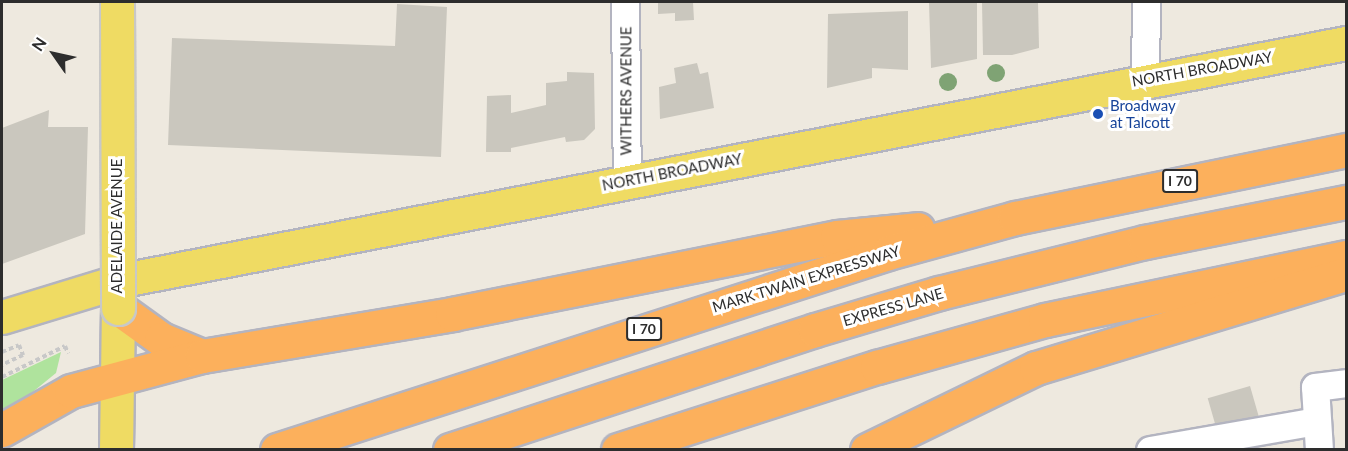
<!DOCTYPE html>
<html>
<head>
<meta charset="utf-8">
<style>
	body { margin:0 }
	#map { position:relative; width:1348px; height:451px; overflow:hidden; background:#eee9df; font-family:Lato,sans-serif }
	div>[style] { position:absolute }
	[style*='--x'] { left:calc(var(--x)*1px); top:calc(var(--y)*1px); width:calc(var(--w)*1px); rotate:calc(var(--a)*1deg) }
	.green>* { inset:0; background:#afe39d }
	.building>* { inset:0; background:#cac7be; transform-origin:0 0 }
	.path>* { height:4px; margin-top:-2px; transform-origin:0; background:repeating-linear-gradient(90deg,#c8c8c8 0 4.5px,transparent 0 7.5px) }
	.roads { filter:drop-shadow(2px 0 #b3b4c0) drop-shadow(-2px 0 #b3b4c0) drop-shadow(0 2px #b3b4c0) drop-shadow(0 -2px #b3b4c0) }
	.minor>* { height:27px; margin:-13.5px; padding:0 13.5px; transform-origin:13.5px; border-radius:13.5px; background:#fff }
	.major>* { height:33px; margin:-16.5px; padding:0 16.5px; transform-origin:16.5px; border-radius:16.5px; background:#efdb63 }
	.highway>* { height:33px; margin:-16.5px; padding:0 16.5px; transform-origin:16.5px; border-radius:16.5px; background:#fcb05c }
	.bridges { filter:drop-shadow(2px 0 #c8c8c8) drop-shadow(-2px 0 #c8c8c8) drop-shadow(0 2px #c8c8c8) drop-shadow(0 -2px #c8c8c8) }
	.major-bridge>* { height:33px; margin:-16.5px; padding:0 16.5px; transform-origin:16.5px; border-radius:16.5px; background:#efdb63 }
	.trees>* { width:18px; height:18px; margin:-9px; border-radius:50%; background:#7fa374 }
	.dots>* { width:16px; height:16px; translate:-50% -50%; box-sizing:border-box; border:3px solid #fff; border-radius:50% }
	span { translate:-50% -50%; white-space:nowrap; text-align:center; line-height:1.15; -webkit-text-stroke:6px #fff; paint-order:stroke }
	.shield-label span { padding:2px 4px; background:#fff; border:2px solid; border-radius:4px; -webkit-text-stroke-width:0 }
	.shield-label { font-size:14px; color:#2d2d2d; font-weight:700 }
	.street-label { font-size:15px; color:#2d2d2d }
	.transit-label { font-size:15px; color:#164399 }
	.left { translate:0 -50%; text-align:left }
	.frame { position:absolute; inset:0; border:3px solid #2d2d2d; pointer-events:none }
	.north { position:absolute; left:24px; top:24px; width:60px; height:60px; -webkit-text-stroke:4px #fff; paint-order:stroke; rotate:304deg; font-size:16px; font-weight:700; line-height:24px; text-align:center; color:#2d2d2d }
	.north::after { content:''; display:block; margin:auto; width:21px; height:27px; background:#2d2d2d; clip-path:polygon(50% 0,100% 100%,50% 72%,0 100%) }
</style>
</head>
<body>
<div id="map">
	<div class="green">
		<div style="clip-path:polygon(61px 352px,56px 373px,2px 417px,2px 380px)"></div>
	</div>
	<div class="building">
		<div style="clip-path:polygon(658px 2px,693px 2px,694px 20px,675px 21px,675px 13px,658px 14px)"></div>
		<div style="clip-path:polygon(929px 2px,977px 2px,977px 59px,931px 68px)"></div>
		<div style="clip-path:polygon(982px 2px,1038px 2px,1039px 48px,1012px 55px,983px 55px)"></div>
		<div style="clip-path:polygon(397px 4px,447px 7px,441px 157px,168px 145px,172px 38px,395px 46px)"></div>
		<div style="clip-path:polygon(908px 11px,908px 70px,872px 68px,872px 78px,827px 88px,828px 14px)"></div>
		<div style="clip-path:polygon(697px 63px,700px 74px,708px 72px,714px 108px,660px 119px,659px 87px,676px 83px,674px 68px)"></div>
		<div style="clip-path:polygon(567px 72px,594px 73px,595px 129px,584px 140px,566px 142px,565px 137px,511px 148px,511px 152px,486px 152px,487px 96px,511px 95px,511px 113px,546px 105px,546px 83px,567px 81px)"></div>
		<div style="clip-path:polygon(49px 110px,48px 127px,88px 127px,85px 234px,2px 264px,2px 128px)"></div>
		<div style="left:1250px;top:386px;width:36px;height:44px;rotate:74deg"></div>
	</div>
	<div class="path">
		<div style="--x:2;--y:352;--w:18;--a:-22"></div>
		<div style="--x:19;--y:345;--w:11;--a:68"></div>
		<div style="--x:23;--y:355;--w:23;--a:155"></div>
		<div style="--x:2;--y:377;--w:70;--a:-26.2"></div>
		<div style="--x:65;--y:346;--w:8;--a:67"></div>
	</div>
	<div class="roads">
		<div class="minor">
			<div style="--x:625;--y:2;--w:178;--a:89.4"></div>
			<div style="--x:1145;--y:80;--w:78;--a:-89.3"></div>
			<div style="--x:1150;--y:450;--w:169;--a:-9.9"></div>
			<div style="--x:1319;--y:450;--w:63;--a:-93.6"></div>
			<div style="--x:1315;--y:387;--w:31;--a:-7"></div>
		</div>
		<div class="major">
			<div style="--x:2;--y:317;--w:127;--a:-17"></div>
			<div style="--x:123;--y:280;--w:1246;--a:-10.97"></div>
			<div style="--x:116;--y:450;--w:142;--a:-89.2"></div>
		</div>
		<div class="highway">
			<div style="--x:118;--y:308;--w:53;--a:35.8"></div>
			<div style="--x:161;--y:339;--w:44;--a:22.5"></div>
			<div style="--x:2;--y:430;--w:79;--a:-29.5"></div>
			<div style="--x:71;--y:391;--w:136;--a:-15"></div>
			<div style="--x:202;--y:356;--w:254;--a:-9.5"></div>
			<div style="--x:452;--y:314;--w:393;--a:-11.3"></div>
			<div style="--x:837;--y:237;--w:81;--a:-5.6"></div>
			<div style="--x:277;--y:450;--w:642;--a:-17.87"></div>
			<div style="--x:888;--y:253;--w:132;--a:-15.4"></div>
			<div style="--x:1015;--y:218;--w:338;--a:-11.6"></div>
			<div style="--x:450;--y:450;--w:384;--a:-18.2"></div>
			<div style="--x:815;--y:330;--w:129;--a:-16.6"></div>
			<div style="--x:939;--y:293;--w:212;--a:-13.9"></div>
			<div style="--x:1145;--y:242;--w:205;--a:-11.3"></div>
			<div style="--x:618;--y:450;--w:272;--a:-17.8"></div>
			<div style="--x:877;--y:367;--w:174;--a:-15.6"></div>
			<div style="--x:1045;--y:320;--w:308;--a:-11.8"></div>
			<div style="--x:867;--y:450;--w:188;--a:-25.9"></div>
			<div style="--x:1036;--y:368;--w:320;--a:-16.9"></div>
		</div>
	</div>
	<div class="bridges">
		<div class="major-bridge">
			<div style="--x:117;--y:2;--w:306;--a:89.8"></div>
		</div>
	</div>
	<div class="trees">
		<div style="left:996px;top:73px"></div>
		<div style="left:948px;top:82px"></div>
	</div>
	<div class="dots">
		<div style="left:1098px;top:114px;background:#1a4fb4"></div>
	</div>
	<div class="shield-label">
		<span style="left:1180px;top:181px">I 70</span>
		<span style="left:644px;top:329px">I 70</span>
	</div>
	<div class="street-label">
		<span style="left:1202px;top:69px;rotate:-10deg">NORTH BROADWAY</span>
		<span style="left:626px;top:91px;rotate:-90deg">WITHERS AVENUE</span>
		<span style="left:672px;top:172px;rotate:-11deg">NORTH BROADWAY</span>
		<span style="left:117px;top:226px;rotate:-90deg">ADELAIDE AVENUE</span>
		<span style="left:806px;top:279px;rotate:-17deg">MARK TWAIN EXPRESSWAY</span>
		<span style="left:893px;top:307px;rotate:-16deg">EXPRESS LANE</span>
	</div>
	<div class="transit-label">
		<span class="left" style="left:1110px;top:114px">Broadway<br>at Talcott</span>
	</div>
	<div class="frame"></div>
	<div class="north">N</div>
</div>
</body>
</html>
